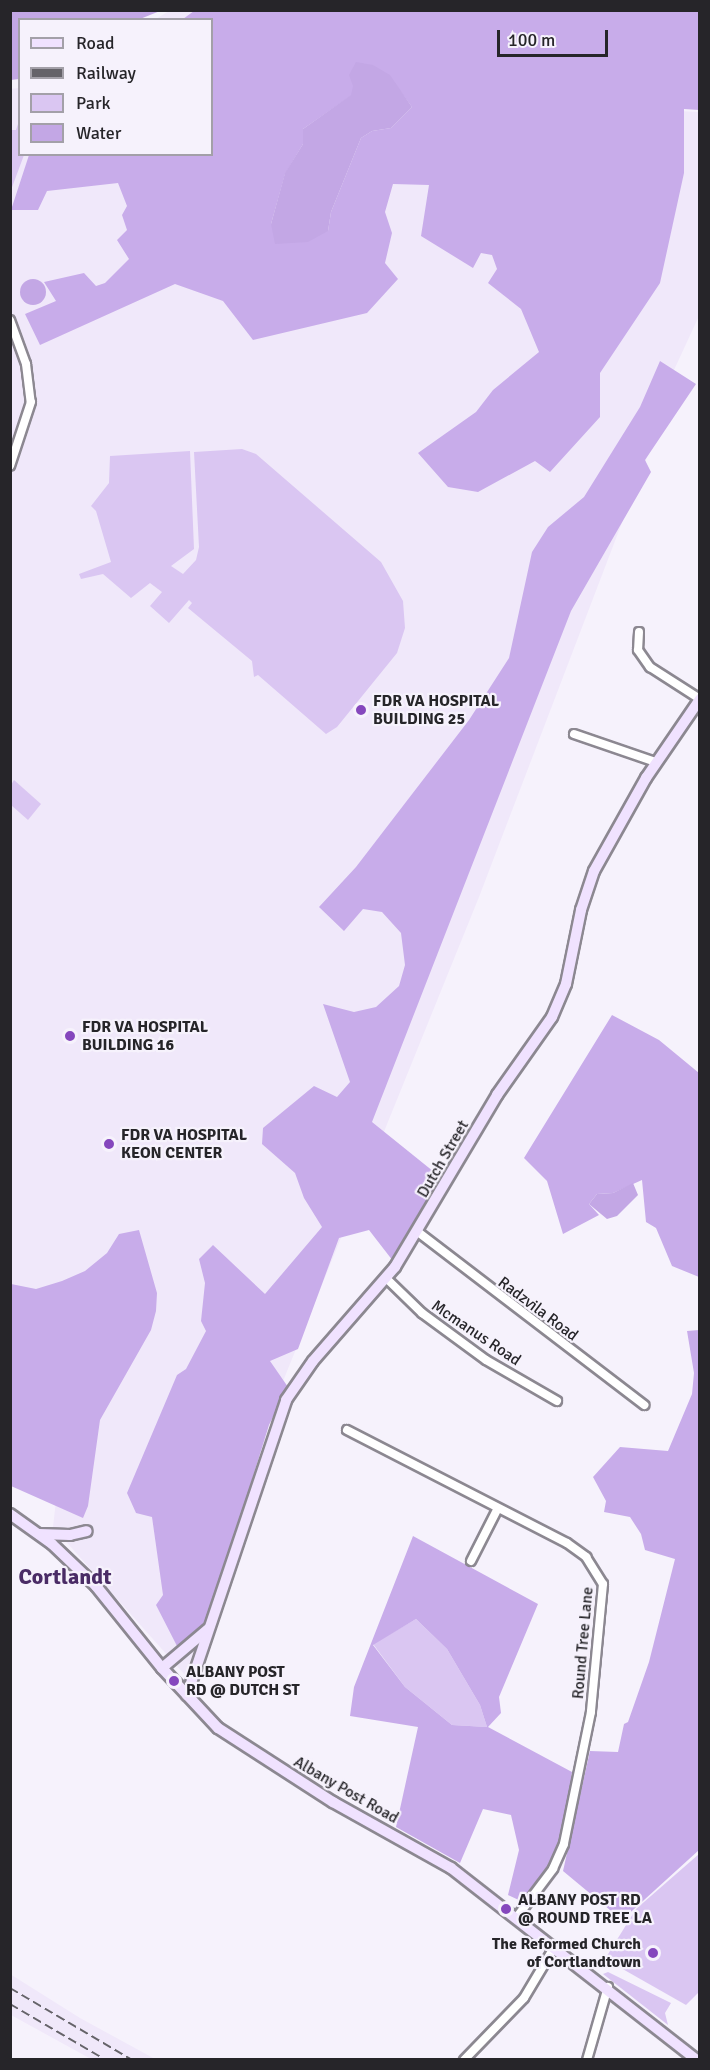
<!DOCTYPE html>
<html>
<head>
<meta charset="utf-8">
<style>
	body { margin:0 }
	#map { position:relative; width:710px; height:2070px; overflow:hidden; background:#f6f2fc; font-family:Signika,sans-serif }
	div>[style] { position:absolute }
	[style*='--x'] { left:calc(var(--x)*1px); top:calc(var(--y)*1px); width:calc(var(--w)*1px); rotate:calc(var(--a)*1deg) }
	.built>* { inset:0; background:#f0e8fa }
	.green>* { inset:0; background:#dac6f2 }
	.forest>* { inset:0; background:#c8acea }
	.water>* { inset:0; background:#c3a7e5 }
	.round { border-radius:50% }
	.roads { filter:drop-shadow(2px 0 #8c8891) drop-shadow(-2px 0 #8c8891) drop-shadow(0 2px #8c8891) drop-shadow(0 -2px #8c8891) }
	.street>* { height:8px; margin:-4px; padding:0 4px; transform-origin:4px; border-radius:4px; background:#fff }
	.secondary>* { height:10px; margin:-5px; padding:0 5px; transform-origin:5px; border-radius:5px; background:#f0e2ff }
	.rail>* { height:2px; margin-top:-1px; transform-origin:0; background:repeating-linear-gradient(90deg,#656369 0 9px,transparent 0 13.5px) }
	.dots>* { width:16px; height:16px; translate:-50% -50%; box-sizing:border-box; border:3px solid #f6f2fc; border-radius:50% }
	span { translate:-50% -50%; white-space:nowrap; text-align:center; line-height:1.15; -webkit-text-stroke:4.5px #f6f2fc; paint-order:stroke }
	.poi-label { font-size:16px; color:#262529; font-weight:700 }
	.left { translate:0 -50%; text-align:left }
	.right { translate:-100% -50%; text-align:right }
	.street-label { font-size:16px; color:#262529 }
	.district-label { font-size:22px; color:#4a2c66; font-weight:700 }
	.frame { position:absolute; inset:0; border:12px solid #262529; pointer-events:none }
	.legend { position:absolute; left:18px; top:18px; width:195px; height:138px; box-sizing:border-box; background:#f6f2fc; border:2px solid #a3a0a8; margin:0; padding:8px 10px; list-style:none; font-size:18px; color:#262529 }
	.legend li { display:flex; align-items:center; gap:12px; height:30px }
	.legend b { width:30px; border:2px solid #a3a0a8 }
	.scale { position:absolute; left:497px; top:30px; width:111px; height:27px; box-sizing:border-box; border:3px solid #262529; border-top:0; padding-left:8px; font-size:18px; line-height:21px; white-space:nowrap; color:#262529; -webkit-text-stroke:4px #f6f2fc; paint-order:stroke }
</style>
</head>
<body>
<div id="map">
	<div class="built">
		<div style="clip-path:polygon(500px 10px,510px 103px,699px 112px,699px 316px,674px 370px,670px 397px,479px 897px,277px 1396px,194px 1664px,185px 1675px,53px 1527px,62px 1448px,11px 1330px,10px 89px,19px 88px,20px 154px,212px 154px,212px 20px,156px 19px,169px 11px)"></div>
		<div style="clip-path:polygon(10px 1974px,80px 2018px,155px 2059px,91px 2059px,11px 2015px)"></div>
	</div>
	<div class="green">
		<div style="clip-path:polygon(19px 121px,20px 154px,24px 155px,11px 190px,11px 130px,16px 130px)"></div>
		<div style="clip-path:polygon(242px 449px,256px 454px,381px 562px,403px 601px,405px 628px,397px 653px,337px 727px,326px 734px,258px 675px,254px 677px,252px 661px,188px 608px,192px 603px,189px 600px,169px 623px,150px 606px,162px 592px,150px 583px,131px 598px,103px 574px,81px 579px,79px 574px,111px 562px,96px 511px,91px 506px,109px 483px,110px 456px,190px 451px,194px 549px,171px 566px,183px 574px,196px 560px,199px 547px,194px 452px)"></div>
		<div style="clip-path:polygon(14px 780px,41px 804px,28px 820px,11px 805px,11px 785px)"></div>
		<div style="clip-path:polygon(416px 1619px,447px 1649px,480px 1705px,487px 1727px,452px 1725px,405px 1687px,373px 1644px)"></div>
		<div style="clip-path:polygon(699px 1854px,699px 1992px,686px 2005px,605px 1959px,636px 1909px)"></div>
		<div style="clip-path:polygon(608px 1972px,671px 2003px,665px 2013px,668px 2025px,603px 1974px)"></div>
	</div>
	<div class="forest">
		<div style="clip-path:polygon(evenodd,194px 11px,699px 11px,699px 110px,684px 109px,684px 173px,660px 283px,600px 373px,600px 417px,550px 472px,535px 461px,478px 492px,448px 487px,418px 453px,476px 412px,493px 390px,539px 352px,521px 309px,488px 283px,497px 269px,492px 255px,481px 253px,473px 268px,421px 236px,429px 185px,393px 184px,385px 212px,392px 233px,385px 263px,398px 279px,367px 313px,253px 340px,223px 301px,175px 284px,40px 345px,25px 314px,56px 301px,44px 282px,84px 273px,96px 286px,105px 283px,129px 259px,117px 240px,127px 230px,122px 215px,127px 206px,118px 183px,47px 191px,38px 210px,11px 210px,29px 155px,212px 154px,212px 20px,183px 19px,194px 11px,354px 86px,401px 92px,412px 107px,391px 128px,372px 131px,361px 138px,331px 212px,328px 231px,271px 224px,285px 174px,303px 144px,303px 129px,352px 95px,354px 86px)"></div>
		<div style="clip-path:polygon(660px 361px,696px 384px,645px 460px,651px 472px,571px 611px,372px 1122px,444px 1180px,393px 1261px,369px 1230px,339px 1238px,298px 1349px,270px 1361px,288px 1387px,269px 1425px,213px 1605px,203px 1624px,177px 1646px,156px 1605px,163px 1595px,152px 1517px,136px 1513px,127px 1493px,177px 1375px,186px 1369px,206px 1331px,201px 1321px,205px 1283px,199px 1259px,213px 1245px,265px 1294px,322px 1227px,304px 1198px,295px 1173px,262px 1144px,263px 1128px,314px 1086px,337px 1097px,350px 1082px,323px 1004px,354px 1012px,376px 1007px,399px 986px,405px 965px,401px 933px,382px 912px,363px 909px,344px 931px,319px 907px,356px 867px,469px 720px,509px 658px,532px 552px,548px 527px,584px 497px,640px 407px)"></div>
		<div style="clip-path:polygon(612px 1015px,659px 1040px,699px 1073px,699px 1277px,672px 1266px,656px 1228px,646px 1222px,642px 1180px,613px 1193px,597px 1194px,589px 1204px,599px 1215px,563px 1234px,547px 1181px,524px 1158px)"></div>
		<div style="clip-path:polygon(139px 1230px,157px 1293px,156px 1311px,151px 1330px,100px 1420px,88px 1506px,83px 1518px,11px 1486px,11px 1284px,36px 1289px,62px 1281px,85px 1271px,107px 1253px,119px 1234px)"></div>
		<div style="clip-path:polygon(699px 1330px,699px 1850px,622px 1920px,563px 1871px,590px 1751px,618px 1752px,624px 1724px,628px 1722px,649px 1662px,675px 1559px,645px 1550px,641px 1534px,630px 1517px,604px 1512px,606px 1501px,593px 1477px,620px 1447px,668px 1451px,692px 1394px,694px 1373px,687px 1331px)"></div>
		<div style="clip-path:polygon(evenodd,413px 1536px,538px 1604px,499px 1697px,501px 1713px,488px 1727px,572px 1772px,565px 1827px,552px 1863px,523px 1902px,508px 1895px,519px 1850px,511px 1815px,483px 1809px,460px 1863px,396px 1827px,418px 1727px,350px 1716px,354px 1687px,413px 1536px,416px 1619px,447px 1649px,480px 1705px,487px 1727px,452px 1725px,405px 1687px,373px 1645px,416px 1619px)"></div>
	</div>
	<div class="water">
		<div style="clip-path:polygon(10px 11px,11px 10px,160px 11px,140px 19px,20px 20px,19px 79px,11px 80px)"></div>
		<div style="clip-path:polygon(356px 62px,373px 65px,390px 75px,412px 107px,391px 128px,372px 131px,361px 138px,331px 212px,328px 231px,308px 242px,275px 244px,271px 224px,285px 173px,303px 144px,303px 129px,351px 95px,353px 86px,349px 75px)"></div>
		<div class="round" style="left:20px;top:279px;width:26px;height:26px"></div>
		<div style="clip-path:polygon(633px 1183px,638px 1195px,617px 1216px,607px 1219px,589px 1204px,597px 1194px,613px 1193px)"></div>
	</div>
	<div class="roads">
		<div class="street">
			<div style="--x:10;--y:320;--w:47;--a:70"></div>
			<div style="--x:26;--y:364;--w:38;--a:83"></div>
			<div style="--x:31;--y:402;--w:67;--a:108.2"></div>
			<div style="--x:639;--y:632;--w:18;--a:93"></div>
			<div style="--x:638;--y:650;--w:21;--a:55"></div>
			<div style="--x:650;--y:667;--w:59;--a:32.6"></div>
			<div style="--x:574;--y:734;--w:87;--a:18.9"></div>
			<div style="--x:418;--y:1232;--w:285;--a:37.4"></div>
			<div style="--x:387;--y:1279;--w:49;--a:44.2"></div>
			<div style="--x:422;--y:1313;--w:79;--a:36.3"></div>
			<div style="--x:486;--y:1360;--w:82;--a:30"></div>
			<div style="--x:347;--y:1430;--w:247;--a:27.2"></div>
			<div style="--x:567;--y:1543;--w:24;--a:36"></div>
			<div style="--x:586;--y:1557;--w:32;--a:58"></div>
			<div style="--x:603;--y:1584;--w:129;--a:95.4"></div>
			<div style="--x:591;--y:1712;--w:135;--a:101.6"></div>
			<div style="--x:564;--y:1844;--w:27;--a:114"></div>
			<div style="--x:553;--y:1869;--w:60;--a:126.9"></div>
			<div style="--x:471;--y:1561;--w:59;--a:-63"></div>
			<div style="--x:464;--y:2060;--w:86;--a:-45.9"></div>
			<div style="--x:524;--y:1998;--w:61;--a:-59.2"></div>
			<div style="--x:587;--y:2060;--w:76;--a:-74"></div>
		</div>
		<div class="secondary">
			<div style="--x:10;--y:1514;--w:52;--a:35.5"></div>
			<div style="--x:52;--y:1544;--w:61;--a:43.7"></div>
			<div style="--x:96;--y:1586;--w:105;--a:51.2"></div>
			<div style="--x:162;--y:1668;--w:82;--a:47"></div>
			<div style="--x:218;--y:1728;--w:137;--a:32.8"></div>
			<div style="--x:333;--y:1802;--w:135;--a:29.2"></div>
			<div style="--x:451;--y:1868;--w:312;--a:38"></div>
			<div style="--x:39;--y:1534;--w:31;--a:2"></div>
			<div style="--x:70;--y:1535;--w:17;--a:-13"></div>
			<div style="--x:162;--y:1668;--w:60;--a:-40.3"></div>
			<div style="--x:187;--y:1695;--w:311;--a:-71.4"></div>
			<div style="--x:286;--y:1400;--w:47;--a:-55.3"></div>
			<div style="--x:313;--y:1361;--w:125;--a:-48.9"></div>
			<div style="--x:395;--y:1267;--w:200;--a:-59.3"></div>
			<div style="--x:497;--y:1095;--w:95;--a:-54.8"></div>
			<div style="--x:552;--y:1017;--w:36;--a:-67"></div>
			<div style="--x:566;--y:984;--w:76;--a:-78.5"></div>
			<div style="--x:581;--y:910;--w:41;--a:-71.6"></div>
			<div style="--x:594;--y:871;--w:107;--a:-60.8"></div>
			<div style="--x:646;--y:778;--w:96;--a:-55.6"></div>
		</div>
	</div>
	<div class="rail">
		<div style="--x:10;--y:1988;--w:142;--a:30.5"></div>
		<div style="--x:10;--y:2004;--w:111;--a:30.3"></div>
	</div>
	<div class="dots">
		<div style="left:361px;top:710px;background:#8547bd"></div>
		<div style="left:70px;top:1036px;background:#8547bd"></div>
		<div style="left:109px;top:1144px;background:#8547bd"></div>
		<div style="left:174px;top:1681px;background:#8547bd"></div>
		<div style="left:506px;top:1909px;background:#8547bd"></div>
		<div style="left:653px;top:1953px;background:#8547bd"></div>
	</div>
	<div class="poi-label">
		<span class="left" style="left:373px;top:710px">FDR VA HOSPITAL<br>BUILDING 25</span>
		<span class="left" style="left:82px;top:1036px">FDR VA HOSPITAL<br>BUILDING 16</span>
		<span class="left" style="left:121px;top:1144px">FDR VA HOSPITAL<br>KEON CENTER</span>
		<span class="left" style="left:186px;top:1681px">ALBANY POST<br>RD @ DUTCH ST</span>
		<span class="left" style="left:518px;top:1909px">ALBANY POST RD<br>@ ROUND TREE LA</span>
		<span class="right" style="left:641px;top:1953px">The Reformed Church<br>of Cortlandtown</span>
	</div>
	<div class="street-label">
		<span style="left:443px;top:1159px;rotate:-60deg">Dutch Street</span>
		<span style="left:538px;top:1309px;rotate:37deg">Radzvila Road</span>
		<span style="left:476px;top:1333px;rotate:34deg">Mcmanus Road</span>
		<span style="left:583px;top:1643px;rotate:-85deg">Round Tree Lane</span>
		<span style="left:346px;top:1790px;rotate:30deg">Albany Post Road</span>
	</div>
	<div class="district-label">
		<span style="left:65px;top:1577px">Cortlandt</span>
	</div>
	<div class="frame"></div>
	<ul class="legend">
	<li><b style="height:8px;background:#f0e2ff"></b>Road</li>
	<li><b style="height:8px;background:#656369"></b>Railway</li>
	<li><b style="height:16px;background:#dac6f2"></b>Park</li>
	<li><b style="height:16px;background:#c3a7e5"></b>Water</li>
	</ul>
	<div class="scale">100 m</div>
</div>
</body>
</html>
